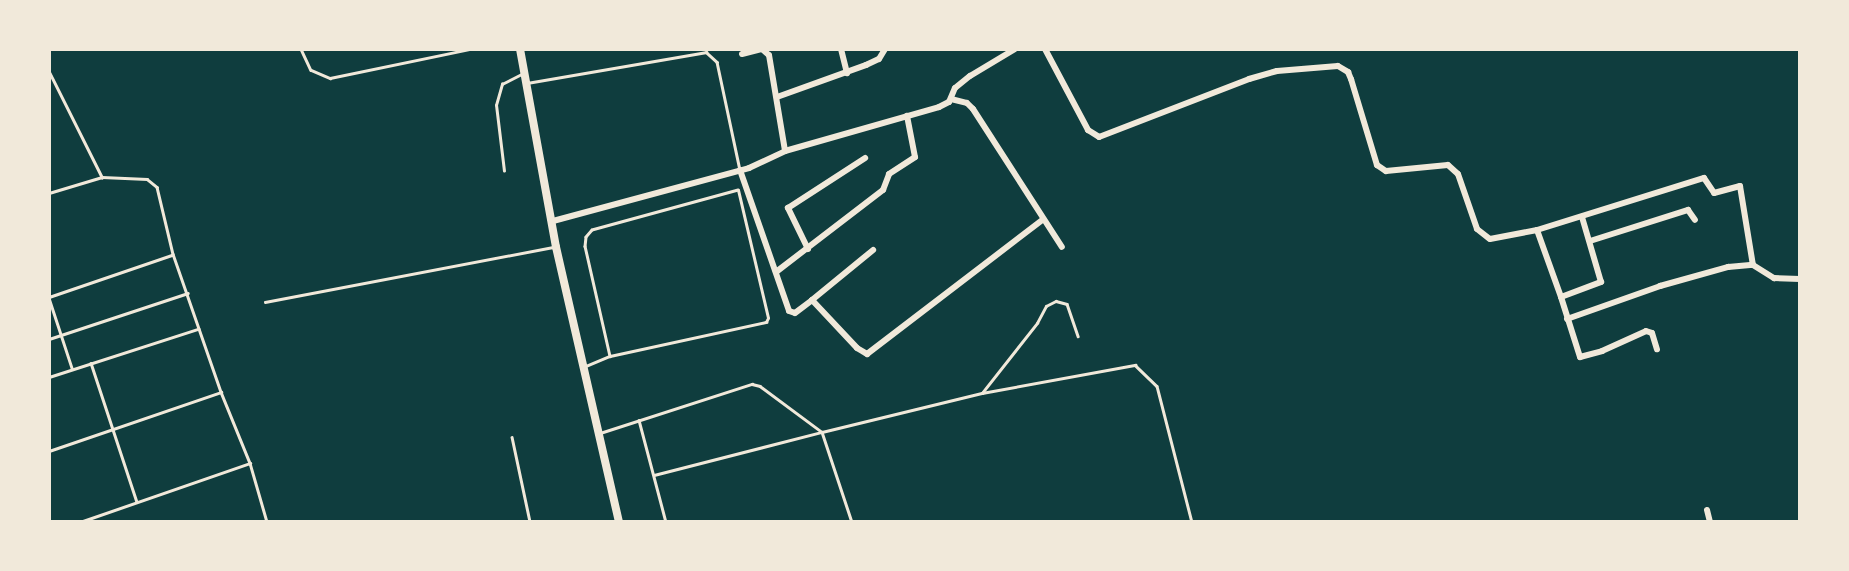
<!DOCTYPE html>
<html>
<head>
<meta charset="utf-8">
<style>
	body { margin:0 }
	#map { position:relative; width:1849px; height:571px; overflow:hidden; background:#0f3d3e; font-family:"Roboto Condensed",sans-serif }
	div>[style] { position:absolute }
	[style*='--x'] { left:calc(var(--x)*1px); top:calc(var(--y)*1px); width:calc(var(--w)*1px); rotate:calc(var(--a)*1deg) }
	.service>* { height:2.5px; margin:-1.25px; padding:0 1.25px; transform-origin:1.25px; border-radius:1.25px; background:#f1e9da }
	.minor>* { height:6px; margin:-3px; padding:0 3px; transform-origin:3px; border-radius:3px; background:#f1e9da }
	.secondary>* { height:8px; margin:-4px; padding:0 4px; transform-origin:4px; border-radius:4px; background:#f1e9da }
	span { translate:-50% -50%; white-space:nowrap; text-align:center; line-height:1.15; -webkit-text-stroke:5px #f1e9da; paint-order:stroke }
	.frame { position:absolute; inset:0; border:51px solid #f1e9da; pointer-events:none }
</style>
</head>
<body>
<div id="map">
	<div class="service">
		<div style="--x:301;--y:49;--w:23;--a:65"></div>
		<div style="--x:311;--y:70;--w:21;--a:23"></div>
		<div style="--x:330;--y:78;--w:143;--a:-11.7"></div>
		<div style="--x:49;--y:71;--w:119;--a:63.4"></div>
		<div style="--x:102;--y:177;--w:45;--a:2.5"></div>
		<div style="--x:147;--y:179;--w:13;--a:39"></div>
		<div style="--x:157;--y:187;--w:69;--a:76.6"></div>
		<div style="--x:173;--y:254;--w:146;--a:70.8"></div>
		<div style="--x:221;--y:392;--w:77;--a:67.8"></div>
		<div style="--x:250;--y:463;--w:61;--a:73.9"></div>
		<div style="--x:527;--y:83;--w:182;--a:-9.8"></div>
		<div style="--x:706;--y:52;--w:15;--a:42"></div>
		<div style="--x:717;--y:62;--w:110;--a:78"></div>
		<div style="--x:504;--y:171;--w:66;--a:-96.9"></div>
		<div style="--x:496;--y:105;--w:22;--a:-74"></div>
		<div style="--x:502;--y:84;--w:22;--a:-27"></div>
		<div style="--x:49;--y:193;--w:55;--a:-16.8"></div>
		<div style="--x:49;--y:297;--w:130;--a:-18.9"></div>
		<div style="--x:49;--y:298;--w:74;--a:71.8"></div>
		<div style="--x:265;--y:302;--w:293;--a:-10.8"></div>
		<div style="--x:49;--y:339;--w:146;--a:-18.3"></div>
		<div style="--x:91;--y:363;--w:146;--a:71.7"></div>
		<div style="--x:586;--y:366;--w:26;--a:-23"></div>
		<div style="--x:610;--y:356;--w:160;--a:-12.3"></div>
		<div style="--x:766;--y:322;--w:4;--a:-63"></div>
		<div style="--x:768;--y:318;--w:131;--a:-103.2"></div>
		<div style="--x:738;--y:190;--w:151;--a:164.7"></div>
		<div style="--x:592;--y:230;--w:9;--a:131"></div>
		<div style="--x:586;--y:237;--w:9;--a:96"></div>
		<div style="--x:585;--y:246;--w:113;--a:77.2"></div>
		<div style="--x:49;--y:377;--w:157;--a:-17.9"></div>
		<div style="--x:982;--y:393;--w:89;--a:-51.8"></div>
		<div style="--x:1037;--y:323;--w:19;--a:-62"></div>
		<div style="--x:1046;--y:306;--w:11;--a:-27"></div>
		<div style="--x:1056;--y:301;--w:11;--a:15"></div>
		<div style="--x:1067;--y:304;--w:34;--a:71"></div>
		<div style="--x:639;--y:420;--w:106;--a:75.2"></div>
		<div style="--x:600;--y:433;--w:160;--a:-17.9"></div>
		<div style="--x:752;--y:384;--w:8;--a:14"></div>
		<div style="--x:760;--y:386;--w:77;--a:36.6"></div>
		<div style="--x:822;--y:432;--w:165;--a:-13.7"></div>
		<div style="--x:982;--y:393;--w:156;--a:-10.4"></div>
		<div style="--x:1135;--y:365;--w:30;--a:44"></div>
		<div style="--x:1157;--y:386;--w:140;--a:75.6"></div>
		<div style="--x:512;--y:437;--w:87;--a:78"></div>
		<div style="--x:49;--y:451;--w:182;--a:-18.9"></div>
		<div style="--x:654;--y:475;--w:173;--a:-14.4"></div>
		<div style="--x:822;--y:432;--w:95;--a:71.6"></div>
		<div style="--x:80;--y:522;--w:180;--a:-19.1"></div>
	</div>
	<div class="minor">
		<div style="--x:841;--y:49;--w:25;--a:76"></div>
		<div style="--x:1045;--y:49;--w:92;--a:62"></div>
		<div style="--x:1088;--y:130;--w:13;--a:32"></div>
		<div style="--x:1099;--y:137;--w:161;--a:-21.1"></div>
		<div style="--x:1249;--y:79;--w:29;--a:-16"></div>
		<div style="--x:1277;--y:71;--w:61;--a:-4.7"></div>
		<div style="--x:1338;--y:66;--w:12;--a:31"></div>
		<div style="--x:1348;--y:72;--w:8;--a:67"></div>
		<div style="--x:1351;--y:79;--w:90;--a:73.2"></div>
		<div style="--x:1377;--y:165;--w:11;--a:34"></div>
		<div style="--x:1386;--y:171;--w:62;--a:-5.5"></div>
		<div style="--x:1448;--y:165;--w:13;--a:42"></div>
		<div style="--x:1458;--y:174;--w:58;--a:70.9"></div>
		<div style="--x:1477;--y:229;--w:16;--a:38"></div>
		<div style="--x:1490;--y:239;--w:48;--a:-10.8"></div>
		<div style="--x:1537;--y:230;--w:175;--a:-17.3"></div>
		<div style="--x:1704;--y:178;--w:18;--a:56"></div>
		<div style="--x:1714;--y:193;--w:27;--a:-15"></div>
		<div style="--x:1740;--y:186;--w:80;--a:80.7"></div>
		<div style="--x:1753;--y:265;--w:25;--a:32"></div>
		<div style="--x:1774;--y:278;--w:26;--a:2"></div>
		<div style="--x:742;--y:54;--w:21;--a:-14"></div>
		<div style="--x:762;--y:49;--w:9;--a:41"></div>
		<div style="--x:769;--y:55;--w:97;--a:80.5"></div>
		<div style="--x:777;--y:97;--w:95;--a:-19.8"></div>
		<div style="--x:866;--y:65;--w:14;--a:-25"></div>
		<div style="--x:879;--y:59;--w:12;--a:-59"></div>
		<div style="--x:951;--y:99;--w:16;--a:14"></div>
		<div style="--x:967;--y:103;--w:8;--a:45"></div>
		<div style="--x:973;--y:109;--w:164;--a:57.2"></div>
		<div style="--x:740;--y:170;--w:149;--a:70.8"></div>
		<div style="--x:789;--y:311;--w:6;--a:18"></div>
		<div style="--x:795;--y:313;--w:21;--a:-37"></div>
		<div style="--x:812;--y:300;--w:66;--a:46.8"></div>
		<div style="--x:857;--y:348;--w:12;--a:31"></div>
		<div style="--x:867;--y:354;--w:220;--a:-37.4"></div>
		<div style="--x:553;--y:221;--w:203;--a:-15.1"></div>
		<div style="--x:749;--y:168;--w:40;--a:-25"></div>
		<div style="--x:785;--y:151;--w:160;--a:-15.9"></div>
		<div style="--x:939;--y:107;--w:11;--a:-27"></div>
		<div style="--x:949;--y:102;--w:15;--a:-67"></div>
		<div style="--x:955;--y:88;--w:19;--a:-39"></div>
		<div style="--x:970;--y:76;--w:52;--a:-31"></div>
		<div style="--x:1537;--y:230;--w:71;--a:70.3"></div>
		<div style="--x:1561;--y:297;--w:43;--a:-20.6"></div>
		<div style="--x:1601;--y:282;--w:68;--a:-106.3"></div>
		<div style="--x:1590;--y:241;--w:103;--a:-17.6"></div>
		<div style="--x:1688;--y:210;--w:12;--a:55"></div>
		<div style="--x:808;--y:249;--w:46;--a:-116"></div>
		<div style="--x:788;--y:208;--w:92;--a:-33"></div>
		<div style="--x:776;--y:272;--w:135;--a:-37.5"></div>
		<div style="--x:883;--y:190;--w:17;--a:-69"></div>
		<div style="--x:889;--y:174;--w:31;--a:-33"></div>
		<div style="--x:915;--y:157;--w:42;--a:-101"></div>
		<div style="--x:1561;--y:297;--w:63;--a:72.4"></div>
		<div style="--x:1580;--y:357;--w:23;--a:-15"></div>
		<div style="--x:1602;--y:351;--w:48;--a:-24.4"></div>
		<div style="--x:1646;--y:331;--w:6;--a:18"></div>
		<div style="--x:1652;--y:333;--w:17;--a:73"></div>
		<div style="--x:812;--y:300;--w:79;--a:-39.3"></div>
		<div style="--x:1567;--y:319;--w:99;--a:-19.5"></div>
		<div style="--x:1660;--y:286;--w:71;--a:-15.6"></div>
		<div style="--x:1728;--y:267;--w:25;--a:-5"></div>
		<div style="--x:1707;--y:510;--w:12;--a:76"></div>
	</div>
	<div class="secondary">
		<div style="--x:520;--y:49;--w:201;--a:79.7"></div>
		<div style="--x:556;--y:247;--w:282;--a:77.1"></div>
	</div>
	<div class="frame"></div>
</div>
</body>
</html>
